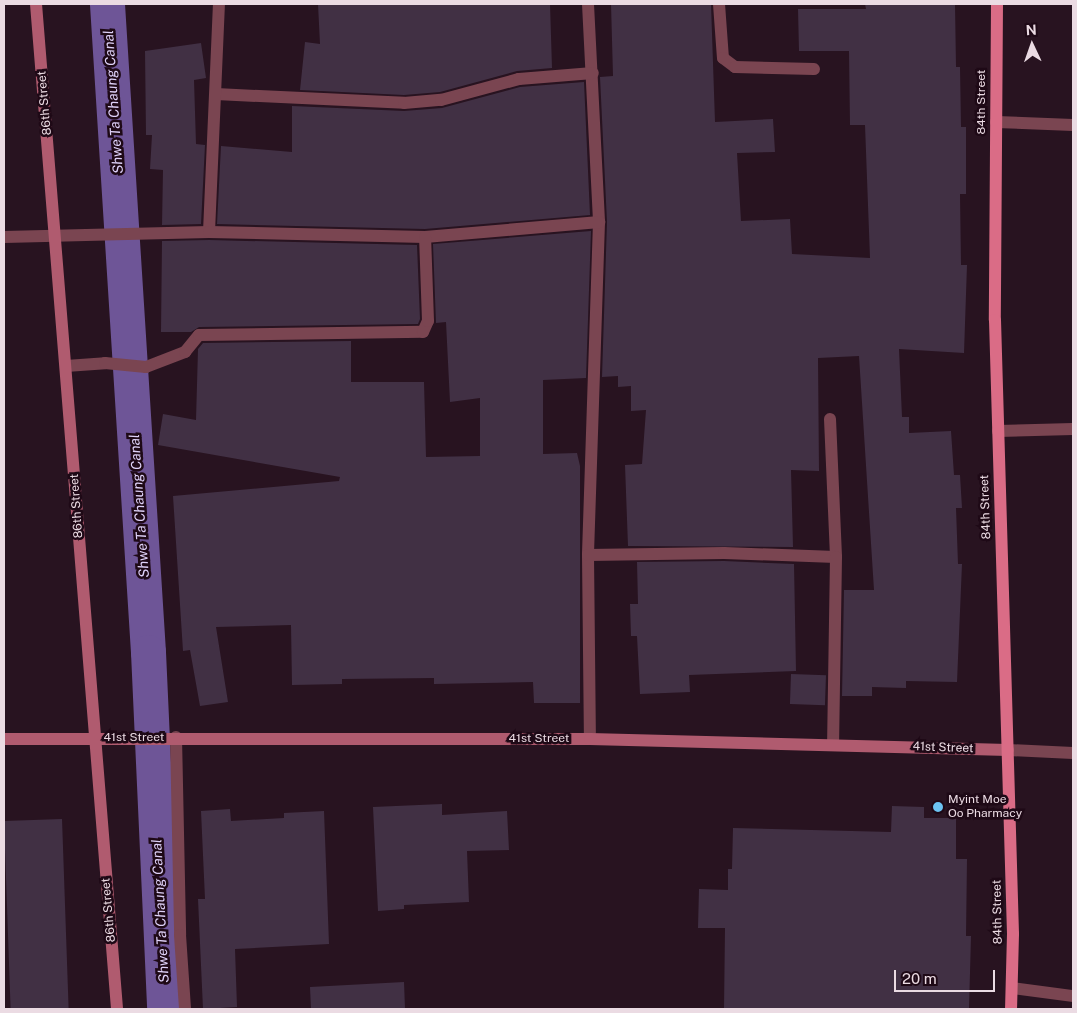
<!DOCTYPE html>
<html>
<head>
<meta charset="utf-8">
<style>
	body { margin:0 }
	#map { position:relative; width:1077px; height:1013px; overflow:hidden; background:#281320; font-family:"Public Sans",sans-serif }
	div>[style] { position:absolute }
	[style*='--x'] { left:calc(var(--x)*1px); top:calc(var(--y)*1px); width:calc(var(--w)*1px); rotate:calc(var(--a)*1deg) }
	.canal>* { height:35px; margin:-17.5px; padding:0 17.5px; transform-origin:17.5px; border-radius:17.5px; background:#6e5597 }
	.building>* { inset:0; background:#413044; transform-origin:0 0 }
	.minor>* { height:12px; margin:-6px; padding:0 6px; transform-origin:6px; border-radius:6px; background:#7a4551 }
	.tertiary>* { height:12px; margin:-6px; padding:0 6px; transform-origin:6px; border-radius:6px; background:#7a4551 }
	.secondary>* { height:12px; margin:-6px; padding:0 6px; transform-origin:6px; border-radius:6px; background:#b05b6f }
	.primary>* { height:12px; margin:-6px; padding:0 6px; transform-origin:6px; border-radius:6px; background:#da6c86 }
	.dots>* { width:14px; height:14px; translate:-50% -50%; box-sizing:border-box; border:2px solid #1e0916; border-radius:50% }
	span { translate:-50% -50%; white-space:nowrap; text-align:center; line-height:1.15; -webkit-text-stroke:5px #1e0916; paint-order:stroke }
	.street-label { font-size:12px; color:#ebdbe3 }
	.poi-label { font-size:12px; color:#ebdbe3 }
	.left { translate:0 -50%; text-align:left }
	.water-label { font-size:14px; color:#ded1f8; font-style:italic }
	.frame { position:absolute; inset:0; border:5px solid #ebdbe3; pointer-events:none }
	.north { position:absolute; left:1007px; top:20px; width:50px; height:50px; -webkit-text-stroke:4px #1e0916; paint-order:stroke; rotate:357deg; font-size:14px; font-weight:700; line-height:20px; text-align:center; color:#ebdbe3 }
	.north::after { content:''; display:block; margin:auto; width:18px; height:22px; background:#ebdbe3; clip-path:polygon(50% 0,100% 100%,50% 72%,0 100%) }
	.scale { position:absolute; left:894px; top:970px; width:101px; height:22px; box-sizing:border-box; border:2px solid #ebdbe3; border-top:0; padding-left:6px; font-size:15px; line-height:18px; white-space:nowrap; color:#ebdbe3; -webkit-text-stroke:4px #1e0916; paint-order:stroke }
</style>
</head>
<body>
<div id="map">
	<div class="canal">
		<div style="--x:107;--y:4;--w:649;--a:86.38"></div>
		<div style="--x:148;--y:652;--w:357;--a:87.4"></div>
	</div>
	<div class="building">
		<div style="clip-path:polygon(318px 4px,550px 4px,552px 68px,517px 71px,440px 92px,404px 95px,300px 90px,305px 42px,320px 44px)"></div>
		<div style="clip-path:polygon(611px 4px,711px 4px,715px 122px,773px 119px,775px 152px,737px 153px,741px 221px,790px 219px,792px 254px,870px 258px,865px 125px,850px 125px,849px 51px,799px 51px,798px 9px,866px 9px,865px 4px,955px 4px,956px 67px,960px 67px,961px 127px,966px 127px,966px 194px,960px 194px,961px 265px,967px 265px,964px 353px,899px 349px,902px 417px,909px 417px,909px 433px,951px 431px,954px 475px,960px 475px,962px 508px,956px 508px,958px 564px,962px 564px,957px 682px,906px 681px,906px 688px,872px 687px,872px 696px,842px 696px,844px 590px,874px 590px,859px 356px,818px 358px,819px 471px,791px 470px,793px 547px,628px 546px,625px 465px,642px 464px,646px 410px,631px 411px,631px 386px,618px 387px,618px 376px,602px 377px,607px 222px,600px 77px,613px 76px)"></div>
		<div style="clip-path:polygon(201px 43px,206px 78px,194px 80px,196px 144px,205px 145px,201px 224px,162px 225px,163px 170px,150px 169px,152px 135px,146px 135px,145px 51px)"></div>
		<div style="clip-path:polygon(584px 82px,590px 215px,425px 229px,217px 224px,221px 146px,292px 152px,292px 106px,404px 111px,442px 108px,520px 87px)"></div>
		<div style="clip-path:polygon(591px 231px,586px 378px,543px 380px,543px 454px,577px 453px,580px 466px,580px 703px,534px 703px,533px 682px,434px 684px,434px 678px,342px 679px,342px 684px,292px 685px,291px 625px,216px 627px,228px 702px,200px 706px,190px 650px,183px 651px,173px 496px,339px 481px,340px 477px,158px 445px,163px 414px,196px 420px,198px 349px,203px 343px,351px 341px,351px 382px,424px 382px,426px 457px,480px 456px,480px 398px,450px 402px,446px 322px,436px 323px,433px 244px)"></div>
		<div style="clip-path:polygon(209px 240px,417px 245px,420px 319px,418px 324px,199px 327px,191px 332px,161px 332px,162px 241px)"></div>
		<div style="clip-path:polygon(724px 561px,794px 564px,796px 671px,689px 675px,690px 692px,640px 694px,637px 636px,631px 636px,630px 604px,638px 604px,637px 562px)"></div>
		<div style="left:791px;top:674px;width:35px;height:30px;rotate:2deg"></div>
		<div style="clip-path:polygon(442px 804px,442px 815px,507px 811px,509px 850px,467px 851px,469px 902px,404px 905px,404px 909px,378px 911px,373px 807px)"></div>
		<div style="clip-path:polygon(892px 806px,924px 807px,924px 818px,956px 818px,956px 859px,967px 859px,966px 936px,971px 936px,969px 1009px,724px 1009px,725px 928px,698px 928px,699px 889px,728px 890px,728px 869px,732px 869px,733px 828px,891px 832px)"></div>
		<div style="clip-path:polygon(230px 809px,231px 821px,284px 818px,284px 813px,324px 811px,329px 944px,235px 949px,237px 1007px,203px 1009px,198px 899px,205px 899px,201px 811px)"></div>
		<div style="left:62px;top:819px;width:190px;height:58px;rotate:88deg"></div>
		<div style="clip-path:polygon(404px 982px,405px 1009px,311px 1009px,310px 987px)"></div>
	</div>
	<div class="minor">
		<div style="--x:588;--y:4;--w:218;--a:87.1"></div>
		<div style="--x:599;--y:222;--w:333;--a:91.9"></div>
		<div style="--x:588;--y:555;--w:184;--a:89.4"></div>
		<div style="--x:719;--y:4;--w:54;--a:85.8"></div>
		<div style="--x:723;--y:58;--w:15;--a:37"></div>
		<div style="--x:735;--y:67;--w:79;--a:1.5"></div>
		<div style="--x:216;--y:94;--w:188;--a:2.7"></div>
		<div style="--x:404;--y:103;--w:37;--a:-5"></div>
		<div style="--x:441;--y:100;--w:81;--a:-15.1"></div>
		<div style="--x:519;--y:79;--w:74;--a:-4.6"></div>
		<div style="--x:996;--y:122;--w:77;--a:2.2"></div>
		<div style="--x:209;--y:232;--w:228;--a:-87.5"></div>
		<div style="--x:4;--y:237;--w:205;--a:-1.4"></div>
		<div style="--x:209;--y:232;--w:216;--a:1.3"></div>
		<div style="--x:425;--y:237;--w:175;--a:-4.9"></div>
		<div style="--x:66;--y:366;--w:39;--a:-4"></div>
		<div style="--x:105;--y:363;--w:41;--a:5.6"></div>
		<div style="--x:146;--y:367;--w:42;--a:-21"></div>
		<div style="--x:185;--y:352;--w:22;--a:-51"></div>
		<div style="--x:199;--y:335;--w:224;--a:-0.8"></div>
		<div style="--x:423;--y:332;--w:12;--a:-66"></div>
		<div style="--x:428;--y:321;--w:84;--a:-92"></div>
		<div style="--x:830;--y:419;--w:138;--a:87.5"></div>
		<div style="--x:998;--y:431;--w:75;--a:-1.5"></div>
		<div style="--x:588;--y:555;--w:136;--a:-0.8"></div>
		<div style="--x:724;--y:553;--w:112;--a:2"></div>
		<div style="--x:836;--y:557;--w:188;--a:90.9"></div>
		<div style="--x:176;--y:737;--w:198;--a:88.8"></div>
		<div style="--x:180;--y:935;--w:74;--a:86.1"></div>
		<div style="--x:1012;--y:988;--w:62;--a:7.5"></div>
	</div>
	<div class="tertiary">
		<div style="--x:1008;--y:750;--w:65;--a:2.6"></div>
	</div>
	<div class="secondary">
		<div style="--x:36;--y:4;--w:1008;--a:85.39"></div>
		<div style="--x:4;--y:739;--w:586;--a:0"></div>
		<div style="--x:590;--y:739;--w:418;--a:1.5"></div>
	</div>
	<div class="primary">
		<div style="--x:997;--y:4;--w:316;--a:90.4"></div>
		<div style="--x:995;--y:320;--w:614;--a:88.32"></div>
		<div style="--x:1013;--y:934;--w:75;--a:91.5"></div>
	</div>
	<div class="dots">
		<div style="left:938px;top:807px;background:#6cc3f2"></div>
	</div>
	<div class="street-label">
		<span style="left:982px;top:102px;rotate:-90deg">84th Street</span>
		<span style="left:45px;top:103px;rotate:-95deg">86th Street</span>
		<span style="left:77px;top:506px;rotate:-94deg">86th Street</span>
		<span style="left:986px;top:507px;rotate:-92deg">84th Street</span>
		<span style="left:134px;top:738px">41st Street</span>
		<span style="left:539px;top:739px">41st Street</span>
		<span style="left:943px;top:748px;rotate:2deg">41st Street</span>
		<span style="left:109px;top:910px;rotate:-95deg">86th Street</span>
		<span style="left:998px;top:912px;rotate:-91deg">84th Street</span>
	</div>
	<div class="poi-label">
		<span class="left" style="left:948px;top:807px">Myint Moe<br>Oo Pharmacy</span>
	</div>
	<div class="water-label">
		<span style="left:113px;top:102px;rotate:-94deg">Shwe Ta Chaung Canal</span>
		<span style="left:139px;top:506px;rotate:-94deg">Shwe Ta Chaung Canal</span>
		<span style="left:160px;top:911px;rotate:-93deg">Shwe Ta Chaung Canal</span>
	</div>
	<div class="frame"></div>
	<div class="north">N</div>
	<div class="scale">20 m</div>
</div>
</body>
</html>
